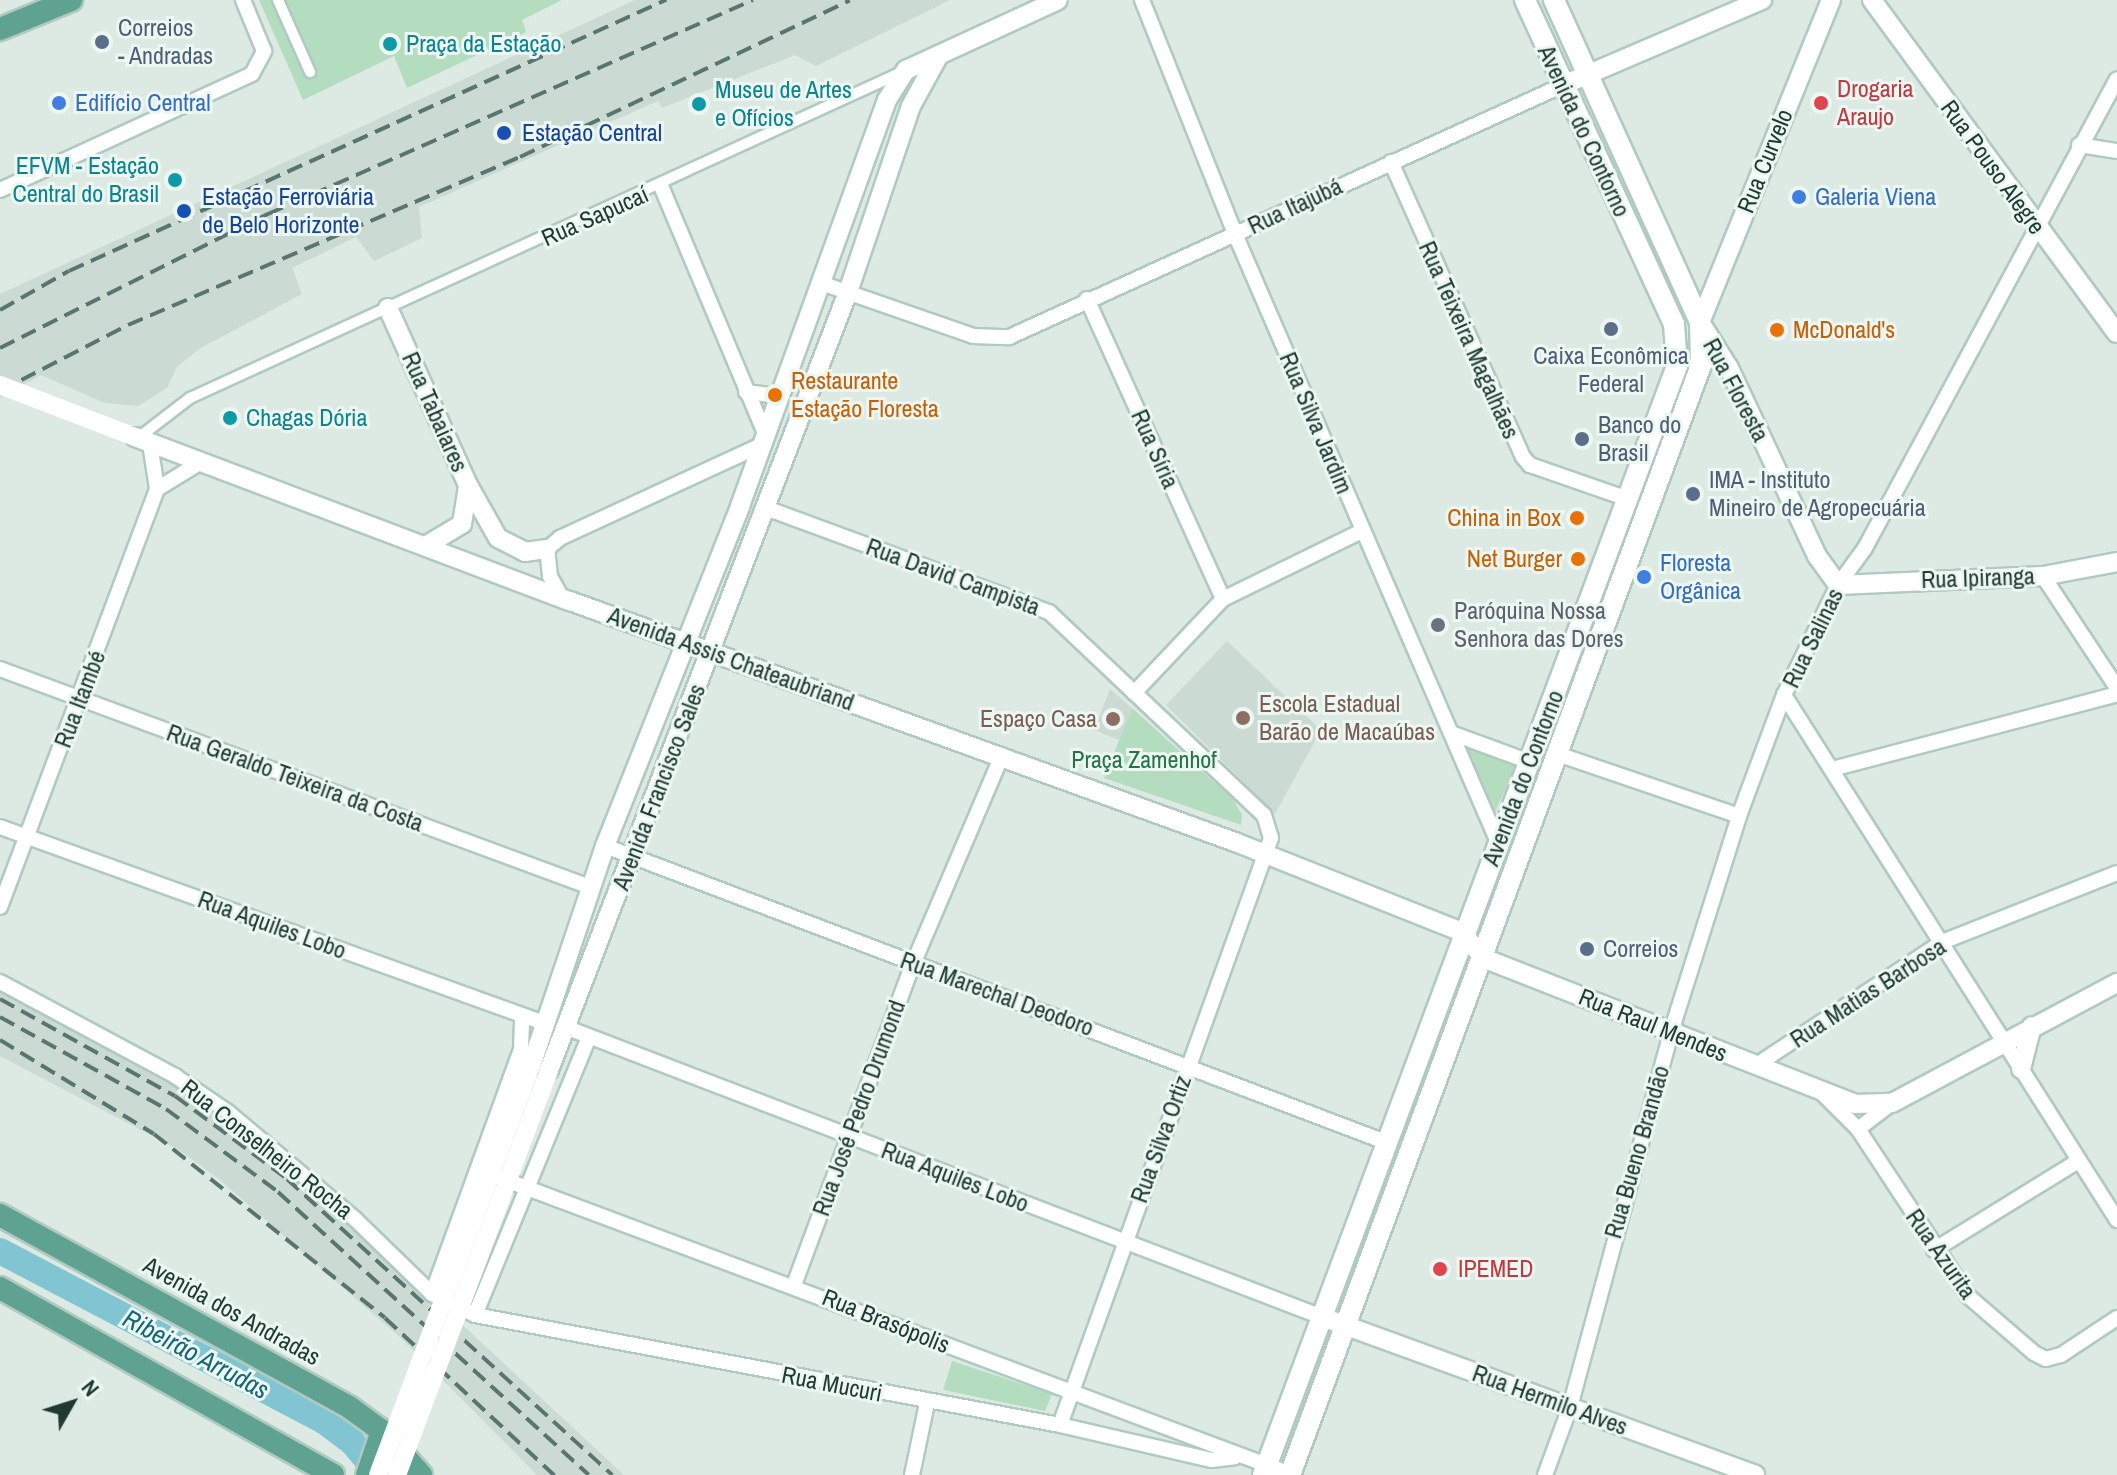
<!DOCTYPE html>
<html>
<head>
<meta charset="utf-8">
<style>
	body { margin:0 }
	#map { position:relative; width:2117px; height:1475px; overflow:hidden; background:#ddeae4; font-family:"Archivo Narrow",sans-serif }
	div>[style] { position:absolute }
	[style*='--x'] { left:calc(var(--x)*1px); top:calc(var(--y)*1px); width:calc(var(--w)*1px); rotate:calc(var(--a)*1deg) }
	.built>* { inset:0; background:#cbdad3 }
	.green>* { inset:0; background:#b4ddc0 }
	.river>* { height:26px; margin:-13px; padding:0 13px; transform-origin:13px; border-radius:13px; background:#81c5d3 }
	.roads { filter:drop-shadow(2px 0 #b0cac1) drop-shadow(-2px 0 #b0cac1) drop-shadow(0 2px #b0cac1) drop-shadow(0 -2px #b0cac1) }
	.pedestrian>* { height:10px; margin:-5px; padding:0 5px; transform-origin:5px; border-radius:5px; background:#fff }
	.minor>* { height:14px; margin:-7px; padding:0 7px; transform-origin:7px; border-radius:7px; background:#fff }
	.tertiary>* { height:18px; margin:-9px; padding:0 9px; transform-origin:9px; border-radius:9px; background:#fff }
	.secondary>* { height:20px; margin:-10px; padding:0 10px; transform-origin:10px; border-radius:10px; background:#fff }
	.primary>* { height:22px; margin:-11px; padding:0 11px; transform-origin:11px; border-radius:11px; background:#5fa292 }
	.rail>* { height:4px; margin-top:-2px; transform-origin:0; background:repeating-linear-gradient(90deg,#58766f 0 16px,transparent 0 24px) }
	.tertiary-bridge>* { height:18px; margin:-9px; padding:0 9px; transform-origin:9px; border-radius:9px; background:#fff }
	.dots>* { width:22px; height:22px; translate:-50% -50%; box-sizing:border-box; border:4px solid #edf7f2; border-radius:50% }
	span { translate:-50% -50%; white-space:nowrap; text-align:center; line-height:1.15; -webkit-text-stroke:6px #edf7f2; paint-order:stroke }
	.service-label { font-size:24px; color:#4e5e75 }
	.left { translate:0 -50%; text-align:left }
	.culture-label { font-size:24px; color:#0d838f }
	.right { translate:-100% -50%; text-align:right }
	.health-label { font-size:24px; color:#be3a42 }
	.shop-label { font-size:24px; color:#366cbe }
	.street-label { font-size:24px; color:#1e3a33 }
	.transit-label { font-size:24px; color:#164399 }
	.food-label { font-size:24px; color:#c56008 }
	.worship-label { font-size:24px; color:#5b616d }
	.education-label { font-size:24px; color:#785e54 }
	.park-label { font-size:24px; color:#267345 }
	.water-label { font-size:26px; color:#166678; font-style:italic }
	.north { position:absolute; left:32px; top:1363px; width:80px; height:80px; -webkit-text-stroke:6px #edf7f2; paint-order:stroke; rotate:51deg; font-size:22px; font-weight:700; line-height:32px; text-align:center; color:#1e3a33 }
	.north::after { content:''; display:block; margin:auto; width:28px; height:36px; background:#1e3a33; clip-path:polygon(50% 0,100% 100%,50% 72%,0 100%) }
</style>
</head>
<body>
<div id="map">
	<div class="built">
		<div style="clip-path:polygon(635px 0,950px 0,816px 66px,795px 55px,662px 108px,658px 101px,419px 207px,422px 238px,374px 261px,356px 237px,292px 268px,302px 294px,199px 349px,177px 367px,167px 388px,138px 406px,105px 403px,41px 375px,0 398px,0 294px)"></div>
		<div style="clip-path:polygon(1227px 641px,1321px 730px,1275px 814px,1166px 705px)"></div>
		<div style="clip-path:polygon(1110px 689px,1132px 708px,1119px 740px,1094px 730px)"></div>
		<div style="clip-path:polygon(0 992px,87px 1033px,226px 1116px,385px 1253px,624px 1475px,537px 1475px,403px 1340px,219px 1179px,179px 1150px,0 1056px)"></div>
	</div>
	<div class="green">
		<div style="clip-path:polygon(259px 0,562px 0,522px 20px,526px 32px,407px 88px,394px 56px,303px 100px)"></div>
		<div style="clip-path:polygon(1132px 708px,1233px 799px,1242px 815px,1241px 825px,1104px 778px)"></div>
		<div style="clip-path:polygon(1463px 743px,1517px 763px,1493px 817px)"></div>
		<div style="clip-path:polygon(952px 1361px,1052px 1394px,1045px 1411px,943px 1390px)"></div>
	</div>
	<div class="river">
		<div style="--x:0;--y:1251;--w:366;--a:27.7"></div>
		<div style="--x:324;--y:1421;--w:35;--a:37"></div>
		<div style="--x:352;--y:1442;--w:43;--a:49.7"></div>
	</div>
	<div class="roads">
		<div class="pedestrian">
			<div style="--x:278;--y:0;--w:79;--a:66"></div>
			<div style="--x:138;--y:438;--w:66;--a:-37.6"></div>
			<div style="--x:190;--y:398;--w:781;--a:-24.6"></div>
		</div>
		<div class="minor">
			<div style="--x:1142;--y:0;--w:252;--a:68.3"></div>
			<div style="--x:1235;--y:234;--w:662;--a:66.61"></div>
			<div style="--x:2079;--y:145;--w:38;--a:9"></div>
			<div style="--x:1391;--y:162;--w:323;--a:65.9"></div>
			<div style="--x:1523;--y:457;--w:11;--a:49"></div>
			<div style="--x:1530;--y:465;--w:104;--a:19.1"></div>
			<div style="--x:661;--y:186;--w:271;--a:67.2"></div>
			<div style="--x:0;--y:190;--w:277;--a:-24.7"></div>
			<div style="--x:252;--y:74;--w:26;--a:-62"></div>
			<div style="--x:264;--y:51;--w:55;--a:-112.4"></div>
			<div style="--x:821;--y:283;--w:161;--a:19.2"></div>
			<div style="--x:973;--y:336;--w:36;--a:2"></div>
			<div style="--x:1009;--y:337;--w:606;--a:-24.45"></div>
			<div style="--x:1087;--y:299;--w:329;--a:65.6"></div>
			<div style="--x:746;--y:392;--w:34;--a:7"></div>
			<div style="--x:157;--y:489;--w:52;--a:-31.5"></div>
			<div style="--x:766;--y:508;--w:302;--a:20.2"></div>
			<div style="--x:1049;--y:612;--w:296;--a:43.4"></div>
			<div style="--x:1264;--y:815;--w:24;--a:73"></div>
			<div style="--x:1271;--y:838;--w:624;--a:109.77"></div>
			<div style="--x:2043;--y:576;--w:134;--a:56.5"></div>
			<div style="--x:562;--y:598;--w:25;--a:-119"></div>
			<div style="--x:550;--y:576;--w:27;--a:-96"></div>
			<div style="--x:547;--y:549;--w:17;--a:-40"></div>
			<div style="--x:560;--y:538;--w:224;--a:-24.8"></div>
			<div style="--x:0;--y:669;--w:629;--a:20.28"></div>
			<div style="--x:1134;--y:693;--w:129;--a:-46.6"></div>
			<div style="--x:1223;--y:599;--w:155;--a:-26.1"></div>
			<div style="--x:1784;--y:695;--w:622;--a:57.61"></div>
			<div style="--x:1454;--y:734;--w:81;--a:20.2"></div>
			<div style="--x:1560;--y:755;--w:189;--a:18.8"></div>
			<div style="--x:1832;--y:769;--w:295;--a:-14.7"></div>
			<div style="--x:0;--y:827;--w:578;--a:19.81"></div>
			<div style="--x:605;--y:846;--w:837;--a:20.77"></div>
			<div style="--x:0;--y:907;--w:447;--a:-69.4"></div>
			<div style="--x:157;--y:489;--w:47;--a:-98.7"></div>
			<div style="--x:0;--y:982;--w:199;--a:28.2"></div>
			<div style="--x:175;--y:1076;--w:64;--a:34.2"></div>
			<div style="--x:228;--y:1112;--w:166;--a:40.1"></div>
			<div style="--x:355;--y:1219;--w:107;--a:44.2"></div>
			<div style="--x:432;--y:1294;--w:48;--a:26"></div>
			<div style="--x:475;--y:1315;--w:595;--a:10.65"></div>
			<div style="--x:1060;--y:1425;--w:156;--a:13"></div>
			<div style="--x:1212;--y:1460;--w:23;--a:-7"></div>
			<div style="--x:565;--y:1027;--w:811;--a:20.96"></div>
			<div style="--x:1755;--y:1066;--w:224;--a:-33.5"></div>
			<div style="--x:1942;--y:942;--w:188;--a:-21.5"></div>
			<div style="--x:1823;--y:1094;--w:49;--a:45"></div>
			<div style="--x:1858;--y:1129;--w:200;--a:56.6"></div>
			<div style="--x:1968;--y:1296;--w:87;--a:40.8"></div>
			<div style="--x:2034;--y:1353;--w:13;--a:27"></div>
			<div style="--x:2046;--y:1359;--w:16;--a:-15"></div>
			<div style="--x:2061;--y:1355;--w:67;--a:-33.5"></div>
			<div style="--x:1858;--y:1129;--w:43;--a:-37.4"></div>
			<div style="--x:479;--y:1170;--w:867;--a:20.53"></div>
			<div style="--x:1934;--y:1250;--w:169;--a:-31.7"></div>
			<div style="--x:794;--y:1285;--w:342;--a:-69.7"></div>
			<div style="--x:913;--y:964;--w:227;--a:-66.9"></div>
			<div style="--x:432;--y:1294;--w:260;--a:-70"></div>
			<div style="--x:521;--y:1050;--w:33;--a:-88"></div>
			<div style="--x:475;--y:1315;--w:300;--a:-67.7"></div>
			<div style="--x:912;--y:1475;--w:74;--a:-78.2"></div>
			<div style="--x:1545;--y:1475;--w:72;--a:-69.8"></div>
			<div style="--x:1570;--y:1407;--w:388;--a:-74.9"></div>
			<div style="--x:1671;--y:1032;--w:226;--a:-72.5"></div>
			<div style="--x:1739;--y:816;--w:129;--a:-69.6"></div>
			<div style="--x:1784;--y:695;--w:123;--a:-63.9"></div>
			<div style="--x:1838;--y:585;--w:46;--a:-53.9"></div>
			<div style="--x:1865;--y:548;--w:532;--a:-61.75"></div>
		</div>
		<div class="tertiary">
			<div style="--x:1831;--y:0;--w:348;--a:112.1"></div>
			<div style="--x:1700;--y:322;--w:54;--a:57.8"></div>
			<div style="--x:1729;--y:368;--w:208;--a:64.9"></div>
			<div style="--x:1817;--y:556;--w:36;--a:54"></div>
			<div style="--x:1838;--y:585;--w:205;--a:-2.5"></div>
			<div style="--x:2043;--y:576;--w:75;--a:-10.7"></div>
			<div style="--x:1872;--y:0;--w:413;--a:53.7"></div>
			<div style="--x:1561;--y:86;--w:219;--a:-23.2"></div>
			<div style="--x:388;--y:308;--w:194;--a:65.7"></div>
			<div style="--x:468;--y:485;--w:61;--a:60.5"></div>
			<div style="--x:498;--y:538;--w:30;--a:27"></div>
			<div style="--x:525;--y:552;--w:22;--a:-8"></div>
			<div style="--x:135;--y:437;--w:465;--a:20.7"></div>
			<div style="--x:570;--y:601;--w:707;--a:19.92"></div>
			<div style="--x:1235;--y:842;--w:244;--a:21.6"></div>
			<div style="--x:1462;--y:932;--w:33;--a:51"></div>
			<div style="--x:1483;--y:958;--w:400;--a:21.4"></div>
			<div style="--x:1855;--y:1104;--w:37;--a:-2"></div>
			<div style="--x:1892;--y:1103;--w:255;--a:-28.1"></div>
			<div style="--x:427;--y:545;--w:41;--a:-31"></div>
			<div style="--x:462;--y:524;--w:39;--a:-81"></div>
			<div style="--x:531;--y:1066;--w:232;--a:-71.4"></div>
			<div style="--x:605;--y:846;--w:366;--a:-68.3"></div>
			<div style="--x:740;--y:506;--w:432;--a:-70.1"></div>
			<div style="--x:887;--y:100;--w:36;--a:-58"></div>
			<div style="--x:906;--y:70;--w:167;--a:-24.7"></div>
			<div style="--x:2021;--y:1069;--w:44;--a:-75.7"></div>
			<div style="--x:549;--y:1070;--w:833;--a:-68.98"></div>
			<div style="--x:848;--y:292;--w:196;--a:-71.3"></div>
			<div style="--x:911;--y:106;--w:58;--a:-61.2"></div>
			<div style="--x:1322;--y:1317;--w:461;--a:20"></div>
		</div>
		<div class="secondary">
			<div style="--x:1263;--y:1475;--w:1184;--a:-69.53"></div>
			<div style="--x:1677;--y:366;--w:42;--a:-94.1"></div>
			<div style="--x:1674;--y:324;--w:357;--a:-114.7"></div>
			<div style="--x:1290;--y:1475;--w:1184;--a:-69.68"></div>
			<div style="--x:1701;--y:365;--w:43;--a:-91.3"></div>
			<div style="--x:1700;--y:322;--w:354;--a:-114.4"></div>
		</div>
		<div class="primary">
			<div style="--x:0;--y:29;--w:77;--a:-22.2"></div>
			<div style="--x:0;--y:1215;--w:398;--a:28.8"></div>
			<div style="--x:349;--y:1407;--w:41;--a:36"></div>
			<div style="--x:382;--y:1431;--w:59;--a:48.4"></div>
			<div style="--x:0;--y:1288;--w:382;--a:29.3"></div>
			<div style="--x:367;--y:1475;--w:46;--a:-71.2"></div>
		</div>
	</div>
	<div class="rail">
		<div style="--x:0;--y:310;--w:79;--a:-29.5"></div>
		<div style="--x:69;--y:271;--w:656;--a:-24.42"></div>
		<div style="--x:0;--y:348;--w:300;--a:-26.6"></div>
		<div style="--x:268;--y:214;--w:530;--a:-23.81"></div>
		<div style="--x:0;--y:391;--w:144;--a:-27.3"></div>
		<div style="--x:128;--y:325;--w:426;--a:-23.2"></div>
		<div style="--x:520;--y:157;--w:365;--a:-25.4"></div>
		<div style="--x:0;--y:999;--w:200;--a:29"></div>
		<div style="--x:175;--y:1096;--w:139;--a:36.5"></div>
		<div style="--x:287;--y:1179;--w:440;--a:42.3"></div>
		<div style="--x:0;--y:1017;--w:190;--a:29"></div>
		<div style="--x:166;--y:1109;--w:139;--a:36.5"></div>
		<div style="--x:278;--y:1192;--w:420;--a:42.3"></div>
		<div style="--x:0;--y:1040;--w:180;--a:31.4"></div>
		<div style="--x:154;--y:1134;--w:295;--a:38.5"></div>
		<div style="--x:385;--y:1318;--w:231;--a:42.9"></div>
	</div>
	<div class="tertiary-bridge">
		<div style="--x:0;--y:385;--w:145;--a:21.1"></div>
		<div style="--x:378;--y:1475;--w:437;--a:-69.5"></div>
		<div style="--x:397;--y:1475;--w:433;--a:-69.4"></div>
	</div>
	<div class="dots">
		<div style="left:102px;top:42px;background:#5c6f8a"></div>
		<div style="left:390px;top:44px;background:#0f9aa8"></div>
		<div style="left:59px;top:103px;background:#3f7fe0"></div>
		<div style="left:1821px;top:103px;background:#e0444e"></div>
		<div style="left:699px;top:104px;background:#0f9aa8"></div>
		<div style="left:504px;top:133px;background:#1a4fb4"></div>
		<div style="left:175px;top:180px;background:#0f9aa8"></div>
		<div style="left:1799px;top:197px;background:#3f7fe0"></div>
		<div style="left:184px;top:211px;background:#1a4fb4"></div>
		<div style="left:1611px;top:329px;background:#5c6f8a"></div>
		<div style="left:1777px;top:330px;background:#e8710a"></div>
		<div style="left:775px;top:395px;background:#e8710a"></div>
		<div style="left:230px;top:418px;background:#0f9aa8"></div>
		<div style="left:1582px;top:439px;background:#5c6f8a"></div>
		<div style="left:1693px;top:494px;background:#5c6f8a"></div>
		<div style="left:1577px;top:518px;background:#e8710a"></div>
		<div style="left:1578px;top:559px;background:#e8710a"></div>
		<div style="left:1644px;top:577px;background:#3f7fe0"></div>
		<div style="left:1438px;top:625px;background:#6b7280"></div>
		<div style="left:1243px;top:718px;background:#8d6e63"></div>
		<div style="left:1113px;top:719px;background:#8d6e63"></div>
		<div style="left:1587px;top:949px;background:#5c6f8a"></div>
		<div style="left:1440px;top:1269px;background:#e0444e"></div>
	</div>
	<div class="service-label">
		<span class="left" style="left:118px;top:42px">Correios<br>- Andradas</span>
		<span style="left:1611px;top:370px">Caixa Econômica<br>Federal</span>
		<span class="left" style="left:1598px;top:439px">Banco do<br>Brasil</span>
		<span class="left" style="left:1709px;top:494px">IMA - Instituto<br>Mineiro de Agropecuária</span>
		<span class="left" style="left:1603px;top:949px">Correios</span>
	</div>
	<div class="culture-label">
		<span class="left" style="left:406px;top:44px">Praça da Estação</span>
		<span class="left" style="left:715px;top:104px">Museu de Artes<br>e Ofícios</span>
		<span class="right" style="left:159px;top:180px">EFVM - Estação<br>Central do Brasil</span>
		<span class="left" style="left:246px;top:418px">Chagas Dória</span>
	</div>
	<div class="health-label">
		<span class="left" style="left:1837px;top:103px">Drogaria<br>Araujo</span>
		<span class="left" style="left:1458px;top:1269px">IPEMED</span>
	</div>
	<div class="shop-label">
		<span class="left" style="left:75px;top:103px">Edifício Central</span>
		<span class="left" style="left:1815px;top:197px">Galeria Viena</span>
		<span class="left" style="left:1660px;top:577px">Floresta<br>Orgânica</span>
	</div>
	<div class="street-label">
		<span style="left:1584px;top:131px;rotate:65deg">Avenida do Contorno</span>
		<span style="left:1765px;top:161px;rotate:-68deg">Rua Curvelo</span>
		<span style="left:1993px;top:167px;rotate:54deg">Rua Pouso Alegre</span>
		<span style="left:1295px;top:206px;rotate:-25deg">Rua Itajubá</span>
		<span style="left:595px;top:216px;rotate:-24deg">Rua Sapucaí</span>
		<span style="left:1469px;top:340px;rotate:66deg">Rua Teixeira Magalhães</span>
		<span style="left:1736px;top:390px;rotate:62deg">Rua Floresta</span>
		<span style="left:435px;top:412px;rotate:66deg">Rua Tabaiares</span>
		<span style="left:1316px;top:423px;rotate:67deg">Rua Silva Jardim</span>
		<span style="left:1155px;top:449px;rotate:66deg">Rua Síria</span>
		<span style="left:953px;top:577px;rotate:20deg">Rua David Campista</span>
		<span style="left:1978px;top:578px;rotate:-2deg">Rua Ipiranga</span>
		<span style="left:1813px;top:638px;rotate:-64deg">Rua Salinas</span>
		<span style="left:731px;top:659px;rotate:20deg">Avenida Assis Chateaubriand</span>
		<span style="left:80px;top:699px;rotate:-69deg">Rua Itambé</span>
		<span style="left:295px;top:778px;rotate:20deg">Rua Geraldo Teixeira da Costa</span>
		<span style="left:1523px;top:778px;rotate:-69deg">Avenida do Contorno</span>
		<span style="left:659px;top:787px;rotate:-69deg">Avenida Francisco Sales</span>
		<span style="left:272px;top:925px;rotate:20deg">Rua Aquiles Lobo</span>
		<span style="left:1868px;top:993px;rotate:-33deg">Rua Matias Barbosa</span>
		<span style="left:997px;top:994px;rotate:20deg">Rua Marechal Deodoro</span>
		<span style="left:1653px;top:1025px;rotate:22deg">Rua Raul Mendes</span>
		<span style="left:859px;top:1108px;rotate:-70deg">Rua José Pedro Drumond</span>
		<span style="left:1161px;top:1139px;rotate:-70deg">Rua Silva Ortiz</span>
		<span style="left:267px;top:1149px;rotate:38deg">Rua Conselheiro Rocha</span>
		<span style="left:1637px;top:1152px;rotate:-74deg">Rua Bueno Brandão</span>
		<span style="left:955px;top:1177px;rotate:21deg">Rua Aquiles Lobo</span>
		<span style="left:1941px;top:1254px;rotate:55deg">Rua Azurita</span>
		<span style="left:232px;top:1311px;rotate:29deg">Avenida dos Andradas</span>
		<span style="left:886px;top:1321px;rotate:22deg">Rua Brasópolis</span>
		<span style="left:832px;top:1384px;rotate:11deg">Rua Mucuri</span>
		<span style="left:1550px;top:1400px;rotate:20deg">Rua Hermilo Alves</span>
	</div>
	<div class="transit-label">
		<span class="left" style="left:522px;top:133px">Estação Central</span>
		<span class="left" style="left:202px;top:211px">Estação Ferroviária<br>de Belo Horizonte</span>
	</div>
	<div class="food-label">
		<span class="left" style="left:1793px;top:330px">McDonald's</span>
		<span class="left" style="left:791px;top:395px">Restaurante<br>Estação Floresta</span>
		<span class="right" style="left:1561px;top:518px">China in Box</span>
		<span class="right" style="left:1562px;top:559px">Net Burger</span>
	</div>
	<div class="worship-label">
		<span class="left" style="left:1454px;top:625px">Paróquina Nossa<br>Senhora das Dores</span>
	</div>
	<div class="education-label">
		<span class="left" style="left:1259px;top:718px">Escola Estadual<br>Barão de Macaúbas</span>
		<span class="right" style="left:1097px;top:719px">Espaço Casa</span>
	</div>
	<div class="park-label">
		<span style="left:1144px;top:760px">Praça Zamenhof</span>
	</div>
	<div class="water-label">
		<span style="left:196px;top:1354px;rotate:28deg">Ribeirão Arrudas</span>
	</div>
	<div class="north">N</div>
</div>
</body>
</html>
